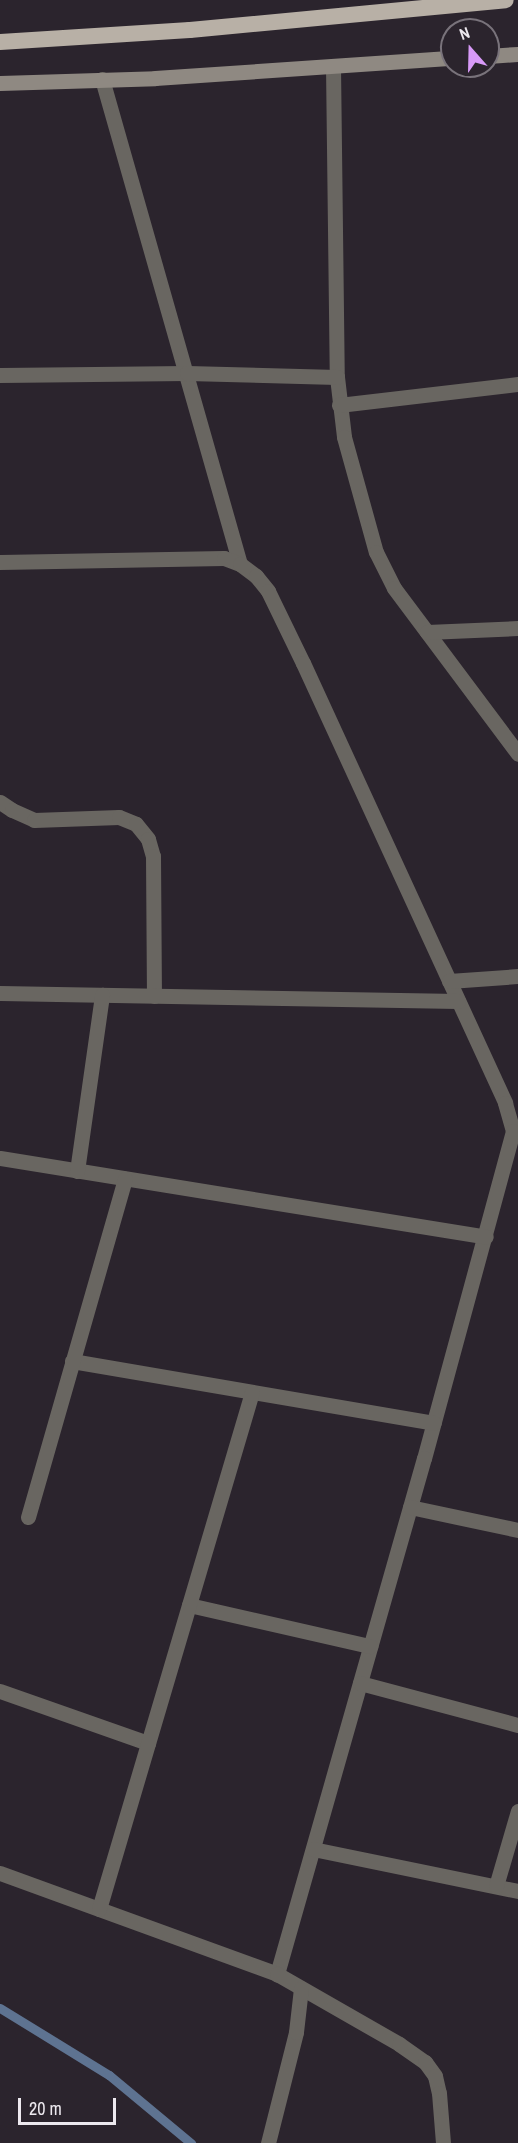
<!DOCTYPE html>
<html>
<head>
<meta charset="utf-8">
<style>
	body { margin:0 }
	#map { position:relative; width:518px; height:2143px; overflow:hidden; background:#2b242d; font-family:"Archivo Narrow",sans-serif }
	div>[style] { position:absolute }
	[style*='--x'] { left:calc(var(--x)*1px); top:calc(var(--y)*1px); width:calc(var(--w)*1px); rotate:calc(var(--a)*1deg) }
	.stream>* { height:9px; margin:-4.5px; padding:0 4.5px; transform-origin:4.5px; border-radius:4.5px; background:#5e7391 }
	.minor>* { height:15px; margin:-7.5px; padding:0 7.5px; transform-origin:7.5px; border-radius:7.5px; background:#696661 }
	.secondary>* { height:15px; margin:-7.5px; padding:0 7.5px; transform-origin:7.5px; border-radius:7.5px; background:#8f8982 }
	.trunk>* { height:16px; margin:-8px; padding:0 8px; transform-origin:8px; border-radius:8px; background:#b8b0a6 }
	span { translate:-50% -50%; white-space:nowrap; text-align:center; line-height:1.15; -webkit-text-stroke:6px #2b242d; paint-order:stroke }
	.north { position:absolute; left:440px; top:18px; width:60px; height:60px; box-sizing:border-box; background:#2b242d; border:2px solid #79737b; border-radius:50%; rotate:340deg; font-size:16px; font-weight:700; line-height:24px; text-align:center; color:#ede9ef }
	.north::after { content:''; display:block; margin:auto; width:21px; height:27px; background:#d89af8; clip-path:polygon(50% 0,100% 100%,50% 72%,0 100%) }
	.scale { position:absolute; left:18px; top:2098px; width:98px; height:27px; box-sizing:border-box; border:3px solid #ede9ef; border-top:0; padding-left:8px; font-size:18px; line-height:21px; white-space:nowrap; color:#ede9ef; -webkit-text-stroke:4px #2b242d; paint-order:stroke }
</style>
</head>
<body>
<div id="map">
	<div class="stream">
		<div style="--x:0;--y:2008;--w:128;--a:31.6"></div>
		<div style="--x:109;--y:2075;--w:107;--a:39.7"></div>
	</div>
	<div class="minor">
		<div style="--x:333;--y:66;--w:311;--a:89.3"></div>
		<div style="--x:337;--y:377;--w:60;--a:83.3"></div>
		<div style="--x:344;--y:437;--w:119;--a:74.5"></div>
		<div style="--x:376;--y:552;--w:40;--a:63.4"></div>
		<div style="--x:394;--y:588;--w:207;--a:53.2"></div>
		<div style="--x:102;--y:79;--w:504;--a:74.12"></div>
		<div style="--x:0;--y:375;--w:187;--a:-0.6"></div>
		<div style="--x:187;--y:373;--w:150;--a:1.5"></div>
		<div style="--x:339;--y:405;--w:180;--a:-6.7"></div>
		<div style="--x:0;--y:562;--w:224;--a:-1"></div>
		<div style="--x:224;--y:558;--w:17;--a:21"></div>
		<div style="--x:240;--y:564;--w:20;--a:37"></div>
		<div style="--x:256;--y:576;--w:19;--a:51"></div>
		<div style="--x:268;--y:591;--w:80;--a:64.1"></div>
		<div style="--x:303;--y:663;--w:484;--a:65.3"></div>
		<div style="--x:505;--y:1103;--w:29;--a:74"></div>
		<div style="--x:513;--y:1131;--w:339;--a:105.2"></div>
		<div style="--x:424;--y:1458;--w:537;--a:105.9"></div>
		<div style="--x:427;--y:632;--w:91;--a:-2.5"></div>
		<div style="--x:0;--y:802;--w:14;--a:34"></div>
		<div style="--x:12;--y:810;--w:24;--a:24"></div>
		<div style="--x:34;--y:820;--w:85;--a:-2"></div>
		<div style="--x:119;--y:817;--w:18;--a:22"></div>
		<div style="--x:136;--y:824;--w:19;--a:51"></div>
		<div style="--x:148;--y:839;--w:18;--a:74"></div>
		<div style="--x:153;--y:856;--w:140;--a:89.6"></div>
		<div style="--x:449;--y:981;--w:69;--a:-4.1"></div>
		<div style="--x:0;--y:993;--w:458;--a:1"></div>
		<div style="--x:0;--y:1158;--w:492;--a:9.2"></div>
		<div style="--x:77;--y:1171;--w:178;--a:-81.9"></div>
		<div style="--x:72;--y:1361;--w:367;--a:9.7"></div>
		<div style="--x:410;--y:1507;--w:110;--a:12"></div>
		<div style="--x:28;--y:1517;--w:352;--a:-74"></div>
		<div style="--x:189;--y:1605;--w:186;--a:12.8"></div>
		<div style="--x:360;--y:1683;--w:163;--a:14.9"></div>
		<div style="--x:0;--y:1691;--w:157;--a:19.4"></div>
		<div style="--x:313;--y:1849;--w:209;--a:11.6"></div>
		<div style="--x:0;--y:1873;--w:295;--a:20"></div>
		<div style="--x:277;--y:1974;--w:141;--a:29.8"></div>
		<div style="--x:399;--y:2044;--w:32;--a:35"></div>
		<div style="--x:425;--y:2062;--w:17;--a:54"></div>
		<div style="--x:435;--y:2076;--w:17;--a:77"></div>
		<div style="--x:439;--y:2093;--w:50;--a:85.4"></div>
		<div style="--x:496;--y:1886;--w:78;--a:-73.7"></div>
		<div style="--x:99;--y:1909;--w:539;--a:-73.51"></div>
		<div style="--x:268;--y:2143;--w:114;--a:-75.8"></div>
		<div style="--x:296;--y:2032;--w:44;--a:-83.5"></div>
	</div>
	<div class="secondary">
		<div style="--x:488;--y:56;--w:30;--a:-4"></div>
		<div style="--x:0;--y:83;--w:155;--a:-1.8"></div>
		<div style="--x:155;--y:78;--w:298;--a:-3.9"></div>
	</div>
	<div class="trunk">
		<div style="--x:0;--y:42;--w:190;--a:-3.6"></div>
		<div style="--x:190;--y:30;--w:317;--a:-5.4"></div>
	</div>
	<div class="north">N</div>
	<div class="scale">20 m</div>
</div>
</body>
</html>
